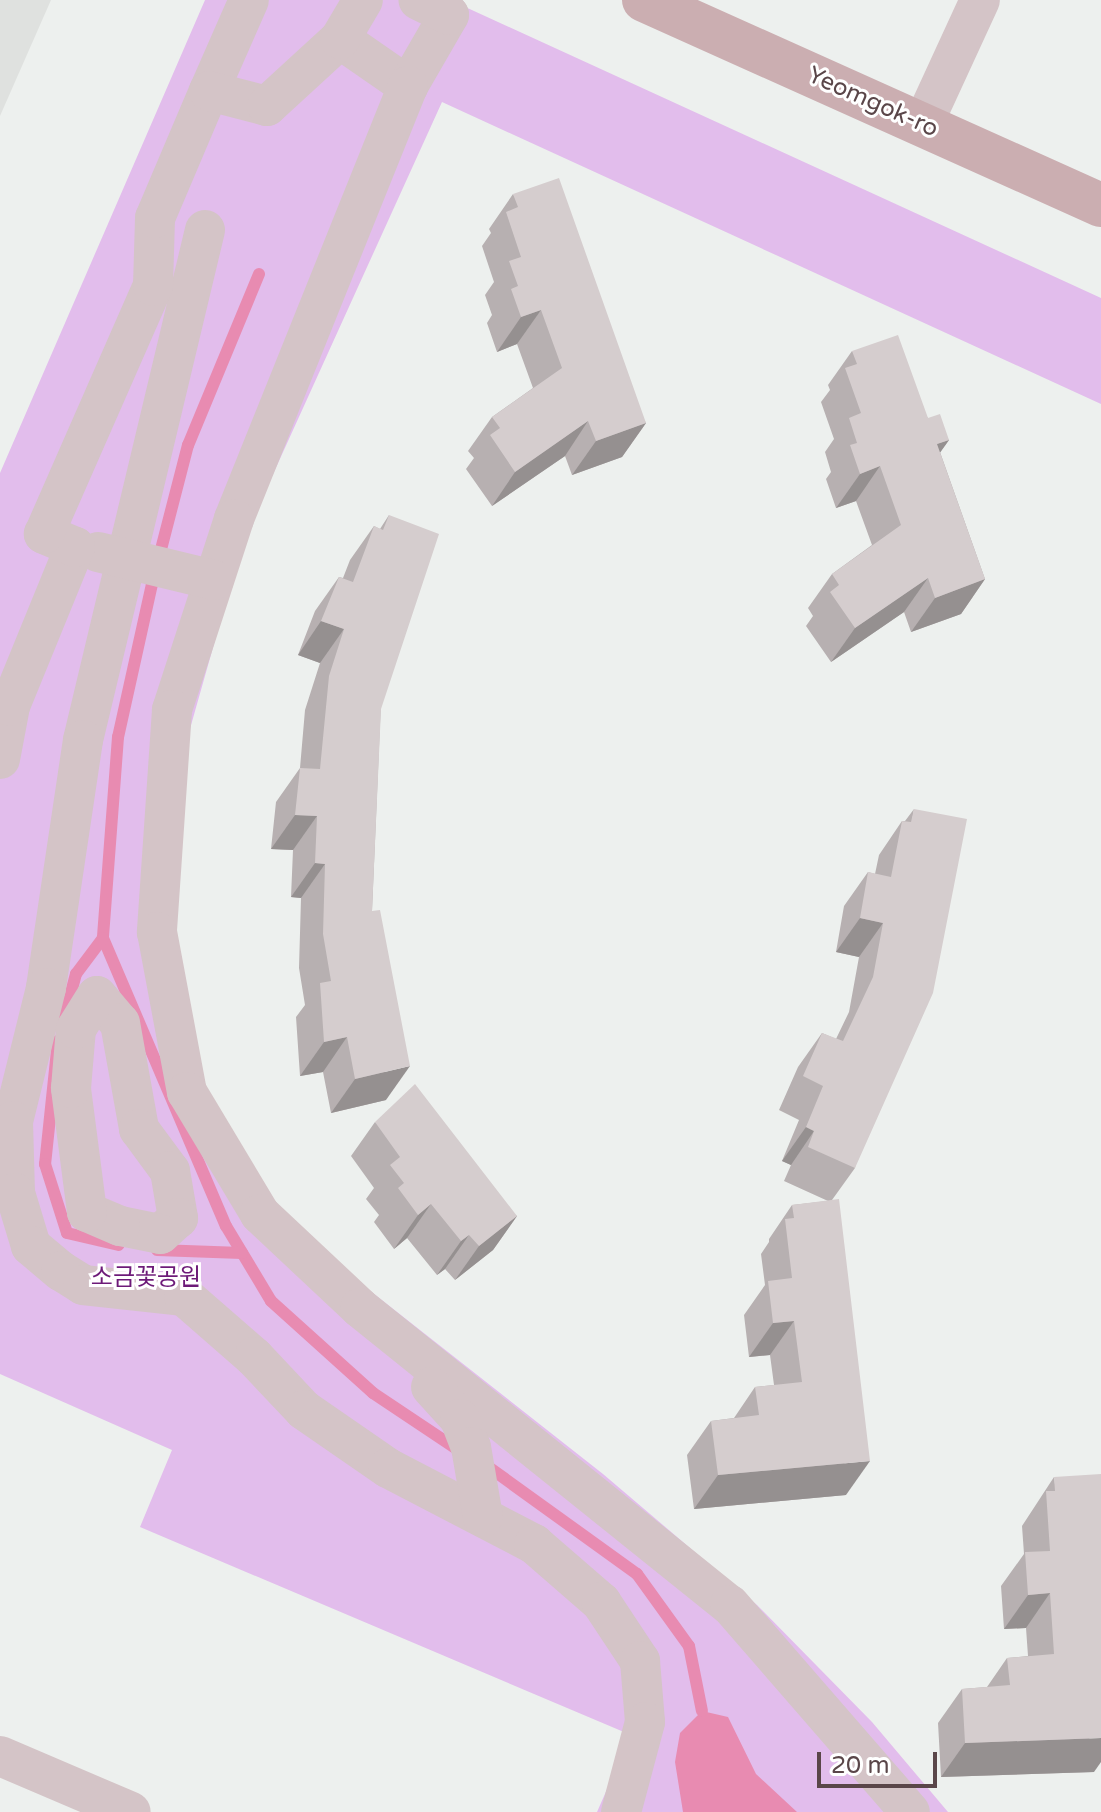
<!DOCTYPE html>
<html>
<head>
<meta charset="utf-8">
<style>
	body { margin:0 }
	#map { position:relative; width:1101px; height:1812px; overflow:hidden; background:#edf0ee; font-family:"Varela Round","Noto Sans KR",sans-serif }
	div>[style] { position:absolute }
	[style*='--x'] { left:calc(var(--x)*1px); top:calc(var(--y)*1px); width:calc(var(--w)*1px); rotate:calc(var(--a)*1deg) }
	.education>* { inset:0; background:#dfe1df }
	.green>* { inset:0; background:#e2bdec }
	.water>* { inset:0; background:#e88bb1 }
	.stream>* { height:12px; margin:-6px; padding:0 6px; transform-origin:6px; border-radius:6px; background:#e88bb1 }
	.minor>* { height:40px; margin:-20px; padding:0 20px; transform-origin:20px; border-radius:20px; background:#d4c4c7 }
	.major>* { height:44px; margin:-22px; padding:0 22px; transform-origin:22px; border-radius:22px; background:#cbaeb1 }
	.wall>* { inset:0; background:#b7b0b1 }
	.shaded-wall>* { inset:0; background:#959090 }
	.building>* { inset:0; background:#d5cdce }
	span { translate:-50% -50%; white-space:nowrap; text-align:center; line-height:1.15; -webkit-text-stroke:6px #fff; paint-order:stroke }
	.street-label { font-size:24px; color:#5a4649 }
	.park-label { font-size:24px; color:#6d1a78 }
	.scale { position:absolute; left:817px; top:1752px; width:120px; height:36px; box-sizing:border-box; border:4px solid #5a4649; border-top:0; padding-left:10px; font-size:24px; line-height:28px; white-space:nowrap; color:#5a4649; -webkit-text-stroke:6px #fff; paint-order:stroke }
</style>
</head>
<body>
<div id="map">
	<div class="education">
		<div style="clip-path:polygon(0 0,51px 0,0 116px)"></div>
	</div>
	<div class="green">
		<div style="clip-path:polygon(205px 0,450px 0,1101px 298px,1101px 404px,442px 102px,244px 538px,182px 757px,171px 877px,181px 984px,198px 1069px,237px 1154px,294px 1231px,603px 1474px,757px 1605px,872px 1722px,948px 1812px,597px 1812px,631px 1735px,140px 1527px,172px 1450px,0 1374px,0 473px)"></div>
	</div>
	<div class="water">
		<div style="clip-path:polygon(702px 1711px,728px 1717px,756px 1774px,797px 1812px,683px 1812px,675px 1762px,680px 1733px)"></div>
	</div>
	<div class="stream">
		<div style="--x:259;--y:274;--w:185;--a:112.5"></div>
		<div style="--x:188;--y:445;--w:144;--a:104.5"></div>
		<div style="--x:152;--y:584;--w:157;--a:102.5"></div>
		<div style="--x:118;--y:737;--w:202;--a:94.3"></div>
		<div style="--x:103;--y:938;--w:313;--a:66.9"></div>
		<div style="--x:226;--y:1226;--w:87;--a:59"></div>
		<div style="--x:271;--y:1301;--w:137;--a:42"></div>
		<div style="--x:373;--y:1393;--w:108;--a:33.7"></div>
		<div style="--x:64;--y:1019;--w:47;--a:-75.1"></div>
		<div style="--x:76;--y:974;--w:45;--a:-53.1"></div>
		<div style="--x:58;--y:1041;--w:124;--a:96"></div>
		<div style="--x:45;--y:1164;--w:72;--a:72.3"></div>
		<div style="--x:67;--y:1233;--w:53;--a:13"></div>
		<div style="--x:157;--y:1250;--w:85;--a:2"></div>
		<div style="--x:483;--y:1463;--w:190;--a:35.8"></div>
		<div style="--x:637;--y:1574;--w:89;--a:54.2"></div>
		<div style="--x:689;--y:1646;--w:66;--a:78.7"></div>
	</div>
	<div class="minor">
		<div style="--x:340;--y:39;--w:83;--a:34.7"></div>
		<div style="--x:408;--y:86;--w:82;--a:-60"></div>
		<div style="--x:449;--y:15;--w:34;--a:-154"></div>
		<div style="--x:408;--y:86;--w:467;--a:111.9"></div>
		<div style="--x:234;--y:519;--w:201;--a:108"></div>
		<div style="--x:172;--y:710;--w:223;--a:93.9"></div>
		<div style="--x:157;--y:932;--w:163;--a:79.4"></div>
		<div style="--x:187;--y:1092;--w:142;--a:59.1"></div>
		<div style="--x:260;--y:1214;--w:137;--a:43.2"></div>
		<div style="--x:360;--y:1308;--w:474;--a:38.8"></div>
		<div style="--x:730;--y:1605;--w:274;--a:49"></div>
		<div style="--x:209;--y:91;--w:99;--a:-66.3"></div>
		<div style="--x:923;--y:124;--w:136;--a:-65.3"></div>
		<div style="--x:205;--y:230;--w:524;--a:103.45"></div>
		<div style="--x:83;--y:740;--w:251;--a:98.5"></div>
		<div style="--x:46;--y:988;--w:137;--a:103.9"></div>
		<div style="--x:13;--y:1121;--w:72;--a:88.4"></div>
		<div style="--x:15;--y:1193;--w:55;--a:73.2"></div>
		<div style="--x:31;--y:1246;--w:39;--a:40"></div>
		<div style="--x:61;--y:1271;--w:26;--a:32"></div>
		<div style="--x:83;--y:1285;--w:102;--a:6.2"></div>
		<div style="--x:184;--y:1296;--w:93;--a:41.1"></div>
		<div style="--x:254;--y:1357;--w:73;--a:46.7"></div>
		<div style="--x:304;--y:1410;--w:102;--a:34.6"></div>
		<div style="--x:388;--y:1468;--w:165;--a:27.5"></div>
		<div style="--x:534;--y:1544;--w:89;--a:40.9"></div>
		<div style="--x:601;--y:1602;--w:71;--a:56.5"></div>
		<div style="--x:640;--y:1661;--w:61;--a:85.3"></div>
		<div style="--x:645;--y:1722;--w:93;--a:104.9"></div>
		<div style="--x:98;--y:552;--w:119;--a:13.6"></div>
		<div style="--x:0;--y:759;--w:54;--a:-79.3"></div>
		<div style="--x:10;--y:706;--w:172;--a:-67.8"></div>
		<div style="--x:75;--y:547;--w:34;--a:-157"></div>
		<div style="--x:44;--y:534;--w:271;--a:-66.3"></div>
		<div style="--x:153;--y:286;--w:68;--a:-88.3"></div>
		<div style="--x:155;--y:218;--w:138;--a:-67"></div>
		<div style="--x:209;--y:91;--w:60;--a:14.5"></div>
		<div style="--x:267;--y:106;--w:99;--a:-42.5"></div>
		<div style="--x:340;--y:39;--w:45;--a:-59.5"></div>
		<div style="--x:97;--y:996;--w:35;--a:50"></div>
		<div style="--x:120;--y:1023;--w:108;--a:79.8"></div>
		<div style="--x:139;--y:1129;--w:52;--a:53.6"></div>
		<div style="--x:170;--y:1171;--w:48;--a:80.3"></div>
		<div style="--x:178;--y:1218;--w:24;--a:138"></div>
		<div style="--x:160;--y:1234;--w:41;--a:-168.7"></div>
		<div style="--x:120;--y:1226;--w:36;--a:-157"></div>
		<div style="--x:87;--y:1212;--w:125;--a:-97.4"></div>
		<div style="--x:71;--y:1088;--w:59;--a:-85.2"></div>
		<div style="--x:76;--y:1029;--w:39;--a:-58"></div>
		<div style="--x:431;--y:1387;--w:43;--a:47.8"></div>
		<div style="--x:460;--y:1419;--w:30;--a:69"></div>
		<div style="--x:471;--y:1447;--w:71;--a:80.3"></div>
		<div style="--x:0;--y:1756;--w:142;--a:23.1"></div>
	</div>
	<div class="major">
		<div style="--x:644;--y:0;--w:501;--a:24.16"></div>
	</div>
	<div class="wall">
		<div style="clip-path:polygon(513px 194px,646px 423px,622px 457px,572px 475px,565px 456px,492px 506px,466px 469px,474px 458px,468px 451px,492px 417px,533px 388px,517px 344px,497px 352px,487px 323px,492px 315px,485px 295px,494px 282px,482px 246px,491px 233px,489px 229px)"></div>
		<div style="clip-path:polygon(852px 351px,928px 418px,949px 440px,940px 452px,985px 579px,961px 614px,911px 632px,904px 612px,831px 662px,806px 626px,813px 616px,808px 608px,832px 574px,872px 545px,856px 501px,836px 508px,826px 479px,831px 472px,825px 452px,834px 439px,821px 402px,830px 390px,828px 385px)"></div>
		<div style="clip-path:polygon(389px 515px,372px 911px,386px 1100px,331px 1113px,323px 1072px,300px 1076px,296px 1017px,305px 1005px,299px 968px,301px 898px,291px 897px,293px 850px,271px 849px,276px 802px,300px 768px,305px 710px,320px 663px,298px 655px,315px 611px,339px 577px,343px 578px,350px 560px,374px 526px,380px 529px)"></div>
		<div style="clip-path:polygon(914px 809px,855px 1168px,832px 1200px,846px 1495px,694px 1509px,687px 1455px,711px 1421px,734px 1418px,755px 1387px,774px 1385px,770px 1355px,749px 1357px,744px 1315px,765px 1285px,761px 1254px,769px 1242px,769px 1239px,792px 1205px,828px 1201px,784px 1181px,791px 1165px,782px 1161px,799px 1120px,779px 1110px,798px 1067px,822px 1033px,836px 1039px,849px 1012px,859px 957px,836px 952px,844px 906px,868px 872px,875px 874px,879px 855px,902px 821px,905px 821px)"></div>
		<div style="clip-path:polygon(375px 1122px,517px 1216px,493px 1250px,455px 1280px,445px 1269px,437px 1275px,407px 1238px,394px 1249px,374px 1222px,379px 1215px,366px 1199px,374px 1188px,351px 1156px)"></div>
		<div style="clip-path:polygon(1054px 1477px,1094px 1772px,941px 1777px,938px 1723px,962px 1689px,987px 1687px,1007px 1658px,1028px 1656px,1026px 1628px,1004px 1629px,1001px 1586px,1024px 1554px,1022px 1526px)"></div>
	</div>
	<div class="shaded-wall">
		<div style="clip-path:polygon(541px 310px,517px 344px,497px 352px,521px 317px)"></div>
		<div style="clip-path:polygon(588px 421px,565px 456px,492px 506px,515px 472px)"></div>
		<div style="clip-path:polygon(646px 423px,622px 457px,572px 475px,596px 441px)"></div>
		<div style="clip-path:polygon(949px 440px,925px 474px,937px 444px)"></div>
		<div style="clip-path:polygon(880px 466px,856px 501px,836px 508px,860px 474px)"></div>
		<div style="clip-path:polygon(928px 578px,904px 612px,831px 662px,855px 628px)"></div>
		<div style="clip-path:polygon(985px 579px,961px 614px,911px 632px,935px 598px)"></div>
		<div style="clip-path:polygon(321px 621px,344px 629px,320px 663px,298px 655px)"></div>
		<div style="clip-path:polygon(295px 815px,317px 816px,293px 850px,271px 849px)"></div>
		<div style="clip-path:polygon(315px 863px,325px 864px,301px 898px,291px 897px)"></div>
		<div style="clip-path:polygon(860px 918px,883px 923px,859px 957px,836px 952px)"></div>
		<div style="clip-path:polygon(347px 1037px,323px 1072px,300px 1076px,324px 1042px)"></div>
		<div style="clip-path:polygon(410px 1066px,386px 1100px,331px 1113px,355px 1079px)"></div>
		<div style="clip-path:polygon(806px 1127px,814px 1131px,791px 1165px,782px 1161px)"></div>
		<div style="clip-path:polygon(431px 1204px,407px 1238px,394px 1249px,418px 1215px)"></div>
		<div style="clip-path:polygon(517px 1216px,493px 1250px,455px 1280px,479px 1246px)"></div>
		<div style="clip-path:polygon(469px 1235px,445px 1269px,437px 1275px,461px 1241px)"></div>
		<div style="clip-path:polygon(794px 1321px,770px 1355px,749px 1357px,773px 1323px)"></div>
		<div style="clip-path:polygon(870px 1461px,846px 1495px,694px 1509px,718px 1475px)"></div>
		<div style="clip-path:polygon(1050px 1593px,1026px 1628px,1004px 1629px,1028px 1595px)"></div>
		<div style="clip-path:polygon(1101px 1738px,1101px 1762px,1094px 1772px,941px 1777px,965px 1743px)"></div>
	</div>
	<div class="building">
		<div style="clip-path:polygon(559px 178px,646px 423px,596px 441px,588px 421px,515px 472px,490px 435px,500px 428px,492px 417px,562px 368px,541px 310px,521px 317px,511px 289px,518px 286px,509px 261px,521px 257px,506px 212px,518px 207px,513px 194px)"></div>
		<div style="clip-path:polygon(898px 335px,928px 418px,940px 414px,949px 440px,937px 444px,985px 579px,935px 598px,928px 578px,855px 628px,830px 592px,839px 585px,832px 574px,901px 525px,880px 466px,860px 474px,850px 445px,857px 443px,849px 418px,861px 413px,845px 368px,857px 364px,852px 351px)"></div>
		<div style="clip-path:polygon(389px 515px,439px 534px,381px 709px,372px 911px,380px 910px,410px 1066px,355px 1079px,347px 1037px,324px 1042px,320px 983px,331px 981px,323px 934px,325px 864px,315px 863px,317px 816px,295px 815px,300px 768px,320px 769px,329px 676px,344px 629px,321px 621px,339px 577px,353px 582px,374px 526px,383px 530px)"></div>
		<div style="clip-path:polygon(914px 809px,967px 819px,933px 993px,855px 1168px,808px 1147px,814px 1131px,806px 1127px,823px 1086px,803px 1076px,822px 1033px,843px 1041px,873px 977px,883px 923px,860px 918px,868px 872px,891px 877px,902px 821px,911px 822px)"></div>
		<div style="clip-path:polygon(415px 1084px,517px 1216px,479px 1246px,469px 1235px,461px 1241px,431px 1204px,418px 1215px,398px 1188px,404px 1183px,390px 1165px,400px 1157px,375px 1122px)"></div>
		<div style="clip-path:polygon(839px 1199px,870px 1461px,718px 1475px,711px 1421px,759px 1415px,755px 1387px,802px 1382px,794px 1321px,773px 1323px,768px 1281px,792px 1278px,785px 1219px,794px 1218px,792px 1205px)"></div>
		<div style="clip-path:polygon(1101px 1474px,1101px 1738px,965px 1743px,962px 1689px,1010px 1685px,1007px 1658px,1054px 1654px,1050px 1593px,1028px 1595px,1025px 1552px,1050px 1551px,1046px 1491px,1055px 1491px,1054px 1477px)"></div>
	</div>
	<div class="street-label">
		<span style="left:873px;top:102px;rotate:24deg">Yeomgok-ro</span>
	</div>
	<div class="park-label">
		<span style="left:146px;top:1278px">소금꽃공원</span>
	</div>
	<div class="scale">20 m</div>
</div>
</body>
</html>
